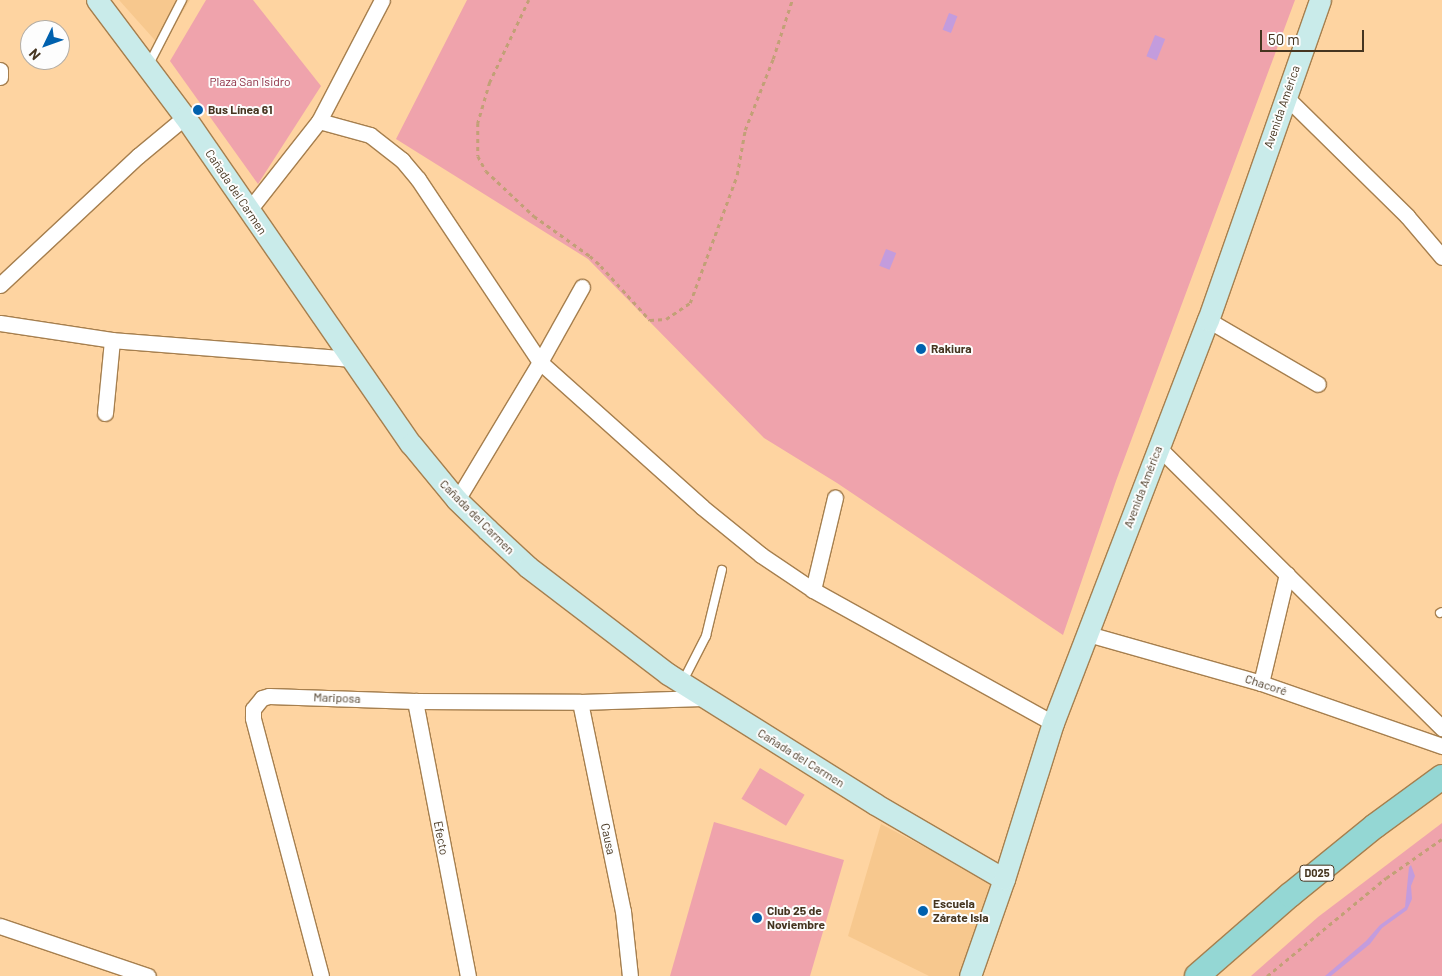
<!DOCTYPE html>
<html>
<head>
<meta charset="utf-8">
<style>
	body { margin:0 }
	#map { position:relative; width:1442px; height:976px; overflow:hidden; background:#fed4a1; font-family:Barlow,sans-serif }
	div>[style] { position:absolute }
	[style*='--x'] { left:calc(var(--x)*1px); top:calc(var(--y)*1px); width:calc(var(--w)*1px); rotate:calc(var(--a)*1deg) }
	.built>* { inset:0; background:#f7c88e }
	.green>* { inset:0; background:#efa3ac; transform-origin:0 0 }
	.water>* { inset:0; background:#c39cdd; transform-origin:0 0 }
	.path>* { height:2.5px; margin-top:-1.25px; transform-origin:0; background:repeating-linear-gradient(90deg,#c2a077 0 4px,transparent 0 8px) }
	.roads { filter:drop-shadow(1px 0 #a67f4e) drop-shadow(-1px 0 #a67f4e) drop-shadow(0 1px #a67f4e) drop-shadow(0 -1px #a67f4e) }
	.lane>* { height:8px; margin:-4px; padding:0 4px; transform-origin:4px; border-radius:4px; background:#fff }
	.street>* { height:15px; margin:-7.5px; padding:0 7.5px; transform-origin:7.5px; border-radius:7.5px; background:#fff }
	.secondary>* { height:21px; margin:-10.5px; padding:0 10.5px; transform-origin:10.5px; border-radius:10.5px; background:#c9ebea }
	.primary>* { height:24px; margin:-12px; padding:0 12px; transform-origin:12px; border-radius:12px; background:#94d7d4 }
	.dots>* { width:14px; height:14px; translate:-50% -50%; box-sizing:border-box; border:2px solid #fdfdfd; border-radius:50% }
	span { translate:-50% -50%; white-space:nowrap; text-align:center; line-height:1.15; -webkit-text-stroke:4px #fdfdfd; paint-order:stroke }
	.shield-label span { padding:1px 4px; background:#fdfdfd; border:1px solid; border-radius:4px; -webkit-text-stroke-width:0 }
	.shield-label { font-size:11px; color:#453520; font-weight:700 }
	.park-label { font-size:12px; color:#8c2c41 }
	.street-label { font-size:12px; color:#453520 }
	.poi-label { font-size:12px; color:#453520; font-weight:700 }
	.left { translate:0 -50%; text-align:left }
	.north { position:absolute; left:20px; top:20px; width:50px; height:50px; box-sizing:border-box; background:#fdfdfd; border:1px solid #b3ada5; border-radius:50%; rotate:228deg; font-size:14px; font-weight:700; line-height:20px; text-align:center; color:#453520 }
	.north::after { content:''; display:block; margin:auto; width:18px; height:22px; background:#0061ae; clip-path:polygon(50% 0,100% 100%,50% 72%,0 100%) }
	.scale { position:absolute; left:1260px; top:30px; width:104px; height:22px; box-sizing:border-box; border:2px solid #453520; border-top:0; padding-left:6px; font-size:15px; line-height:18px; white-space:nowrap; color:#453520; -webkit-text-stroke:4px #fdfdfd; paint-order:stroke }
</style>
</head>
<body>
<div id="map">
	<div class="built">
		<div style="clip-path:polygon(119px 0,190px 0,161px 47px)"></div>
		<div style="clip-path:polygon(881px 824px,1000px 887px,967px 976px,929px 976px,848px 936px)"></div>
	</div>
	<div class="green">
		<div style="clip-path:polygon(206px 0,253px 0,321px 86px,258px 184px,170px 61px)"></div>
		<div style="clip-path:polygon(467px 0,1295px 0,1116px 481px,1063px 635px,837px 483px,764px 438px,588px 259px,396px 139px)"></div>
		<div style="left:760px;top:768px;width:52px;height:36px;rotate:31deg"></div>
		<div style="clip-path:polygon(714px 822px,844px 860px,810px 976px,670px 976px)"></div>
		<div style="clip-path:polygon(1442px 823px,1442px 976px,1251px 976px,1318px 917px)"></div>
	</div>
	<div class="water">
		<div style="left:949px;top:13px;width:9px;height:18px;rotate:21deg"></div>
		<div style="left:1155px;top:35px;width:11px;height:23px;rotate:22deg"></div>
		<div style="left:886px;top:249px;width:11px;height:18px;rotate:22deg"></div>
		<div style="clip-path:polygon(1411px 865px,1415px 876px,1411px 886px,1412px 899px,1407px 910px,1382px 928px,1370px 944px,1331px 976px,1325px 976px,1366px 941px,1380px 925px,1405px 907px,1409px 867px)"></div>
	</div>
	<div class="path">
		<div style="--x:529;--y:0;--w:91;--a:115.4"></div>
		<div style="--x:490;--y:82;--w:43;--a:106.3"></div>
		<div style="--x:478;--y:123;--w:33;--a:90"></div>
		<div style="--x:478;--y:156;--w:17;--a:62"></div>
		<div style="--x:486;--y:171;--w:66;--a:43.2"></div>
		<div style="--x:534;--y:216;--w:69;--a:35.5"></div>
		<div style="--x:590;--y:256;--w:15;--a:42"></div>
		<div style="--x:601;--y:266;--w:73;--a:47.8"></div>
		<div style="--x:650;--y:320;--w:16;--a:-4"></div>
		<div style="--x:666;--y:319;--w:29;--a:-34"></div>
		<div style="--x:690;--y:303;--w:136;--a:-69.8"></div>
		<div style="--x:737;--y:175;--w:46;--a:-79.9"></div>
		<div style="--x:745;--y:130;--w:76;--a:-68.5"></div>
		<div style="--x:773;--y:59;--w:62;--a:-72.1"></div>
		<div style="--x:1267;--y:976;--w:154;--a:-39.5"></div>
		<div style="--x:1386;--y:878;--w:68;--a:-34.9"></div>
	</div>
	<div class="roads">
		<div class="lane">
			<div style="--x:149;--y:64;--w:72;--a:-62.7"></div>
			<div style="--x:1440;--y:613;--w:2;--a:-27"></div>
			<div style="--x:683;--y:681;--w:51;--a:-62.9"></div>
			<div style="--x:706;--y:636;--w:68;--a:-76.4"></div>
		</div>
		<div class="street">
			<div style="--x:0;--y:77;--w:7;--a:-90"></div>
			<div style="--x:1286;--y:97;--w:170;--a:44.5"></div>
			<div style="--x:1407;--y:216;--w:54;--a:49.5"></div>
			<div style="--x:319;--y:121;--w:53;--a:15.4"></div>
			<div style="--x:370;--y:135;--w:41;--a:38"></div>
			<div style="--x:402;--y:160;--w:25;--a:50"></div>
			<div style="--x:418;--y:179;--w:220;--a:56.3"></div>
			<div style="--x:540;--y:362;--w:217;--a:41.8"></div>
			<div style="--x:702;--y:507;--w:76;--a:39.1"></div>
			<div style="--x:761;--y:555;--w:63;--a:33.9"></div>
			<div style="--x:813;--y:590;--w:274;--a:29"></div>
			<div style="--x:249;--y:210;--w:113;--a:-51.8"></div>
			<div style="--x:319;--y:121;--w:136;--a:-62.5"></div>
			<div style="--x:0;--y:285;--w:189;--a:-43.1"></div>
			<div style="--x:138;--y:156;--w:61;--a:-39.7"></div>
			<div style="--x:1208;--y:320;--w:127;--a:30.2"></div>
			<div style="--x:0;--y:323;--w:113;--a:8.6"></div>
			<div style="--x:112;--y:340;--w:240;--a:4.5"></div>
			<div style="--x:105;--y:413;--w:73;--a:-84.5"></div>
			<div style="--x:1158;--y:447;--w:400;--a:44.7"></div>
			<div style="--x:457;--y:500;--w:161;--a:-59"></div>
			<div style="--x:540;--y:362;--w:86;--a:-60.8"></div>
			<div style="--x:813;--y:590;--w:95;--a:-76.6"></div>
			<div style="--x:1088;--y:634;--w:180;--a:15.8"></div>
			<div style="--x:1261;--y:683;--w:192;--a:19.2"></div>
			<div style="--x:1261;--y:683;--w:112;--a:-76.6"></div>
			<div style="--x:415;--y:701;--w:280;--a:79.1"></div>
			<div style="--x:580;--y:702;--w:213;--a:78.4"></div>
			<div style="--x:623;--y:911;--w:65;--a:83.9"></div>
			<div style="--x:0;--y:926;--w:156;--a:18.7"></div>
			<div style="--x:321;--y:976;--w:267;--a:-104.8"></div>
			<div style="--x:253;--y:718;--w:9;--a:-90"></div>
			<div style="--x:253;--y:709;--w:14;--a:-51"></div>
			<div style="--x:262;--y:698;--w:7;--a:-16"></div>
			<div style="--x:269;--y:696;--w:146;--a:2"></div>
			<div style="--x:415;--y:701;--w:165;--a:0.3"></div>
			<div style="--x:580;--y:702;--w:123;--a:-1.9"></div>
		</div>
		<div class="secondary">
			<div style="--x:97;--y:0;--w:146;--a:53.1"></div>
			<div style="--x:185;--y:117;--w:397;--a:55.4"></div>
			<div style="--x:411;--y:444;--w:72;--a:50.6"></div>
			<div style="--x:457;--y:500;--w:42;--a:44"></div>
			<div style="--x:487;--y:529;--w:56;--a:42.8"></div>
			<div style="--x:528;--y:567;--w:176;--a:37.4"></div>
			<div style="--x:668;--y:674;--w:244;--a:32.1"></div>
			<div style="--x:875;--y:804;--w:149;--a:30.2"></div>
			<div style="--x:970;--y:976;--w:103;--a:-70.7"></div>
			<div style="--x:1004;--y:879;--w:164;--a:-72.6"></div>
			<div style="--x:1053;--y:723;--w:432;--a:-69"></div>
			<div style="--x:1208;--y:320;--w:339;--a:-70.7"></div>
		</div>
		<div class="primary">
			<div style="--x:1197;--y:976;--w:123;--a:-41.1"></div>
			<div style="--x:1290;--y:895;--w:109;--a:-39.1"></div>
			<div style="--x:1375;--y:826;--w:83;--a:-36.2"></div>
		</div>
	</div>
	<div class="dots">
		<div style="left:198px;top:110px;background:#0061ae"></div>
		<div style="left:921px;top:349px;background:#0061ae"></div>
		<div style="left:923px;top:911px;background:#0061ae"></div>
		<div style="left:757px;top:918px;background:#0061ae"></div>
	</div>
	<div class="shield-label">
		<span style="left:1317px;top:873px">D025</span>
	</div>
	<div class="park-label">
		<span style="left:250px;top:82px">Plaza San Isidro</span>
	</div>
	<div class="street-label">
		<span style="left:1282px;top:107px;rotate:-71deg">Avenida América</span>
		<span style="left:236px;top:192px;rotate:56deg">Cañada del Carmen</span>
		<span style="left:1143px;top:487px;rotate:-69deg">Avenida América</span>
		<span style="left:477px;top:517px;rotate:45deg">Cañada del Carmen</span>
		<span style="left:1266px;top:685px;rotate:18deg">Chacoré</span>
		<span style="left:337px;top:698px;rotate:2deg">Mariposa</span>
		<span style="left:801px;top:758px;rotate:32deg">Cañada del Carmen</span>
		<span style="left:441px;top:838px;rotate:79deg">Efecto</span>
		<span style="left:608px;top:839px;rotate:78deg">Causa</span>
	</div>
	<div class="poi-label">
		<span class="left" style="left:208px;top:110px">Bus Línea 61</span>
		<span class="left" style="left:931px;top:349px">Rakiura</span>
		<span class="left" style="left:933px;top:911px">Escuela<br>Zárate Isla</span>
		<span class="left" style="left:767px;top:918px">Club 25 de<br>Noviembre</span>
	</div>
	<div class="north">N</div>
	<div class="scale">50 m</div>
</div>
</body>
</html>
